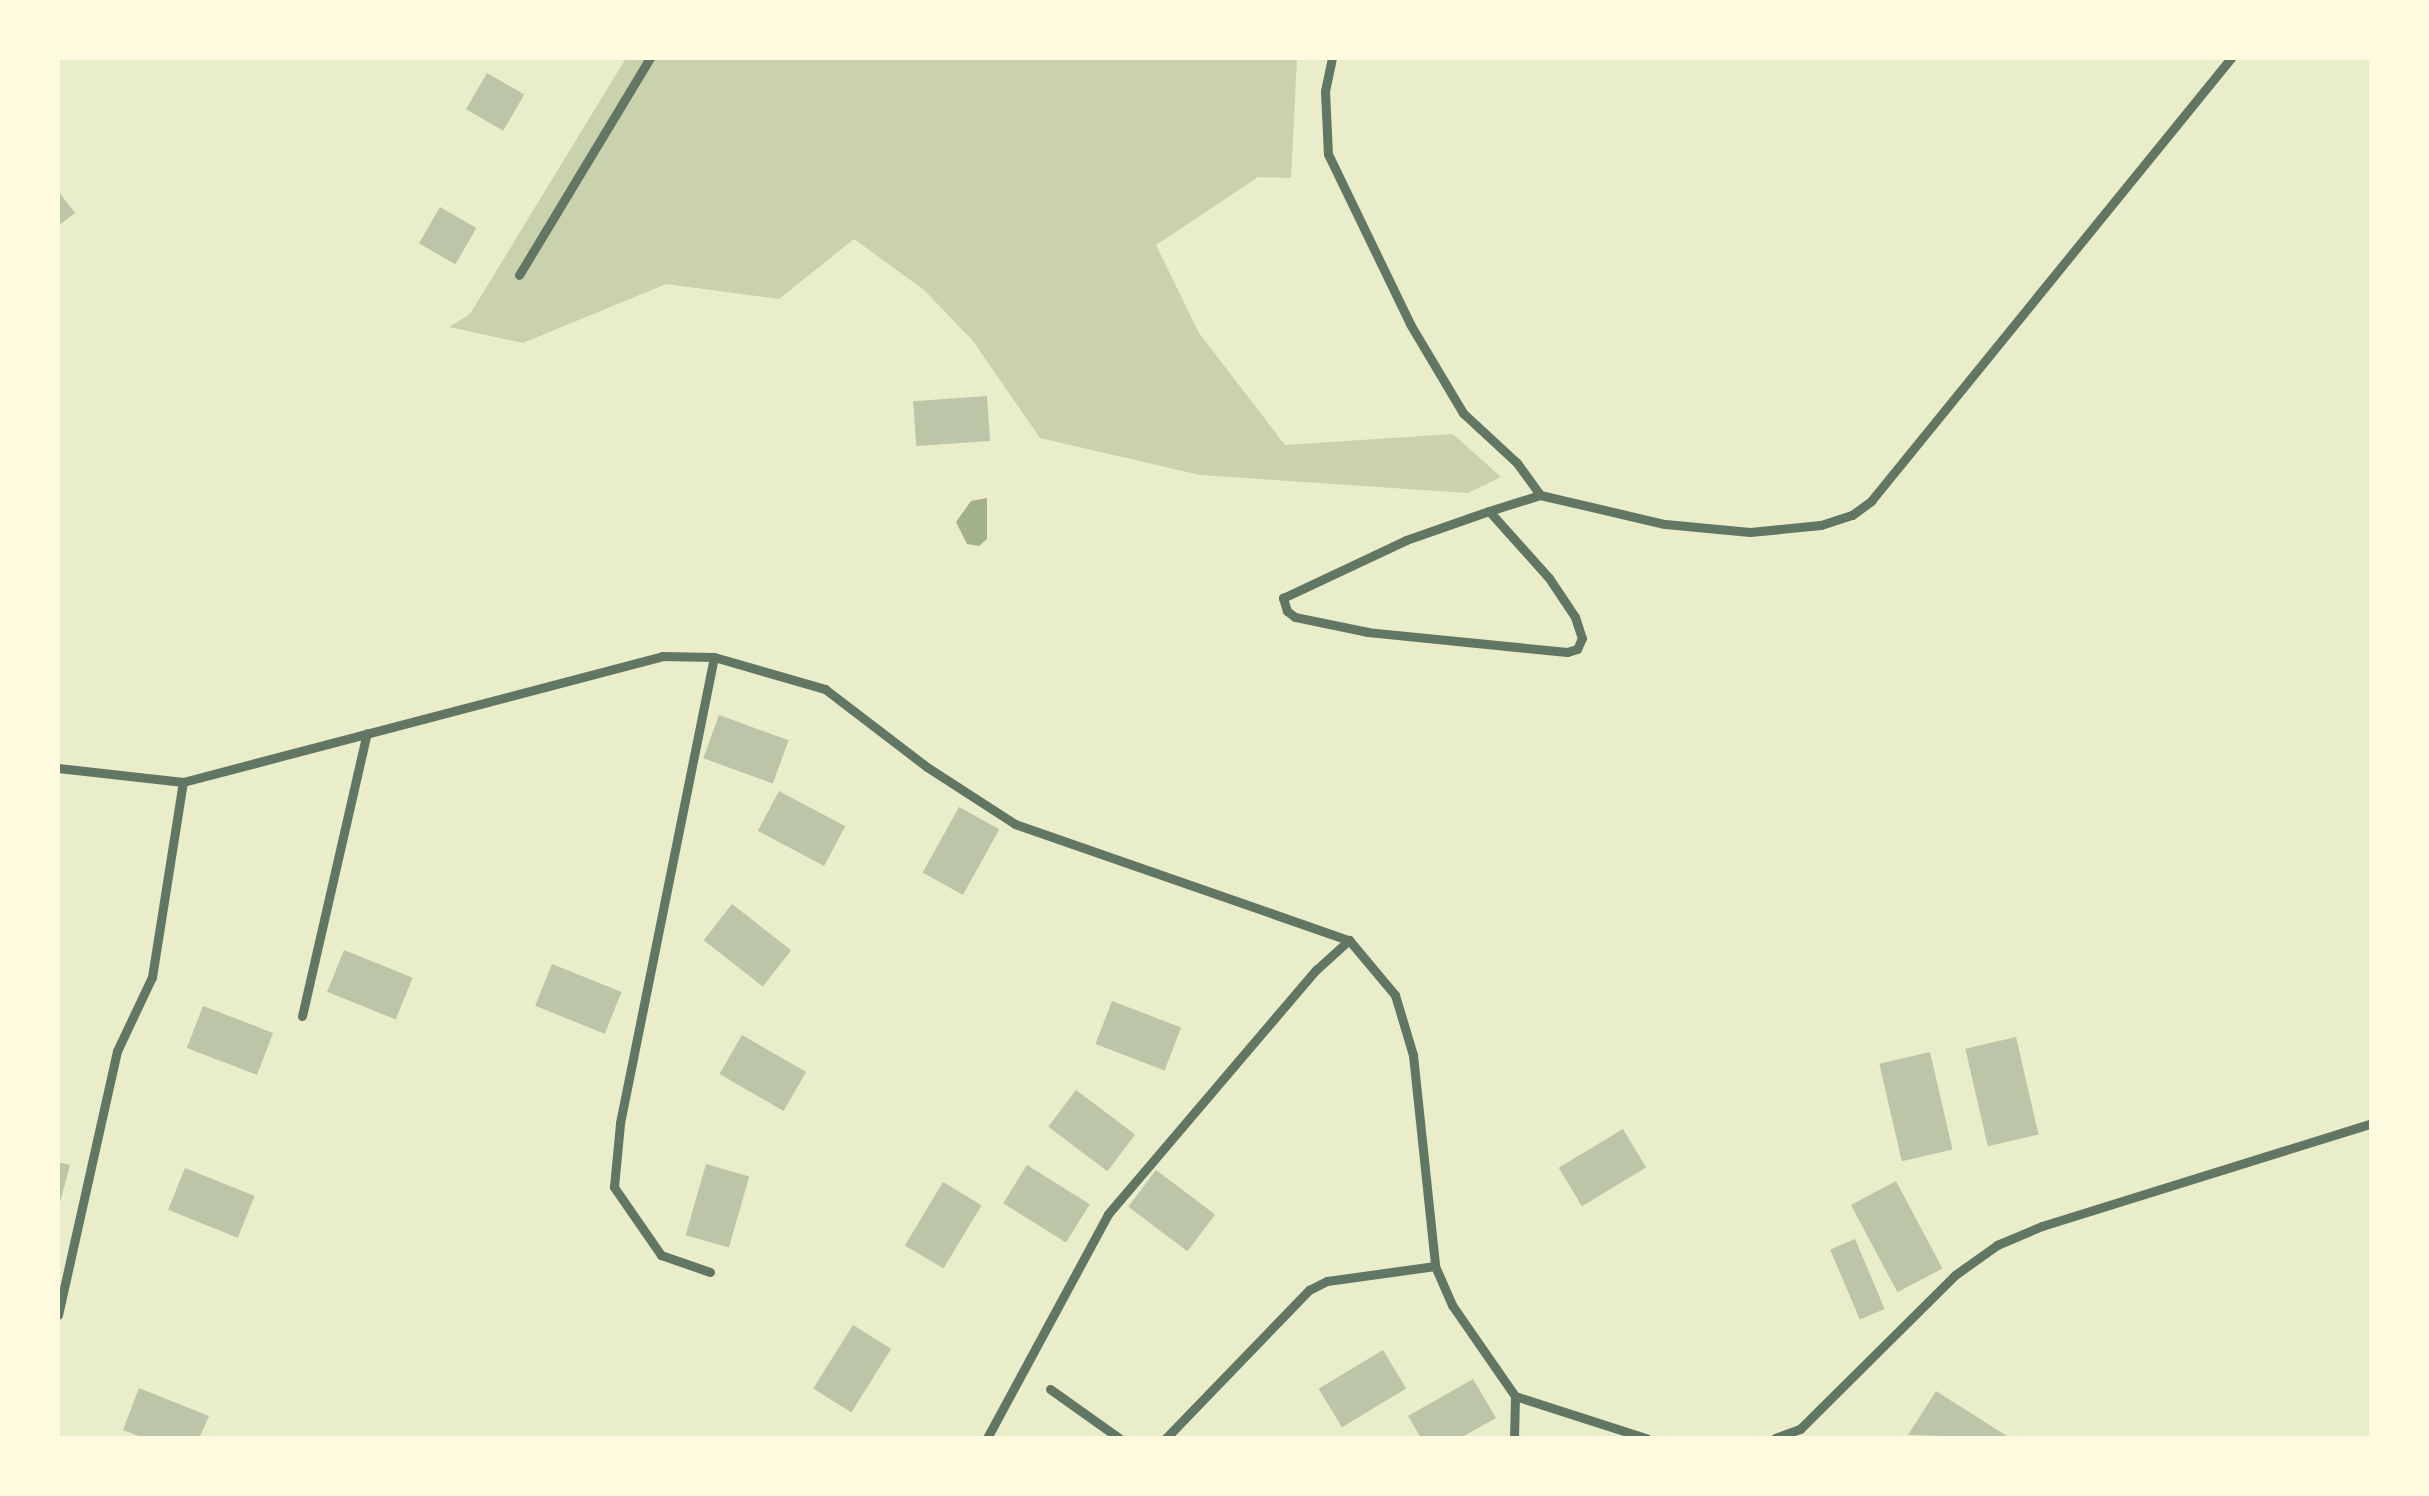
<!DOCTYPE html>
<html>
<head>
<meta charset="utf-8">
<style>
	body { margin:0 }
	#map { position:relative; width:2429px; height:1496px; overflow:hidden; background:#e9edc9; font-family:Lora,serif }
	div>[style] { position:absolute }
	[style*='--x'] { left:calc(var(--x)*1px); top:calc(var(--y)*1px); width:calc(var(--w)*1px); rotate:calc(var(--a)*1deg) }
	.green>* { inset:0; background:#cad2ad }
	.water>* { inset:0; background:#a3b18a }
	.building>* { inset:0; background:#bcc5a7; transform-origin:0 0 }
	.minor>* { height:9px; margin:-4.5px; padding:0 4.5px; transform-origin:4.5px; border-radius:4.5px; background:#617663 }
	span { translate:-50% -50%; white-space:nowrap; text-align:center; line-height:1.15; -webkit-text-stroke:10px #fefae0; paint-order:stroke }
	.frame { position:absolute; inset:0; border:60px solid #fefae0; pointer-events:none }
</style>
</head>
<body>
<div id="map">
	<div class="green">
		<div style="clip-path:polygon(626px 58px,1297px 58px,1291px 178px,1258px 177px,1156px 245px,1199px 333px,1285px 445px,1453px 434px,1501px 477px,1468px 493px,1200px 475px,1040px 438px,973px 341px,924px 290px,854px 239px,779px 299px,666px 284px,523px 343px,449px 327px,470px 314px)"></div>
	</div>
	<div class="water">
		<div style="clip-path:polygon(987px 498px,987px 539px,979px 546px,967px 544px,956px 522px,971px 501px)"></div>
	</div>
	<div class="building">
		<div style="left:487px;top:73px;width:43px;height:42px;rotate:30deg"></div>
		<div style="clip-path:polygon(58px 191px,75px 213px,58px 226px)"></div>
		<div style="left:440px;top:207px;width:42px;height:42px;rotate:30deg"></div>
		<div style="left:987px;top:396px;width:45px;height:74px;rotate:86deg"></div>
		<div style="left:719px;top:715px;width:74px;height:46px;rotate:20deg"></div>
		<div style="left:779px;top:791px;width:75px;height:45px;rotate:28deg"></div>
		<div style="left:959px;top:807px;width:46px;height:75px;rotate:29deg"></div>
		<div style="left:732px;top:904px;width:75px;height:46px;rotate:38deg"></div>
		<div style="left:344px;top:950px;width:74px;height:45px;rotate:22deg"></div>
		<div style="left:552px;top:964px;width:75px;height:45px;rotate:22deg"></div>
		<div style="left:1112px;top:1001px;width:74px;height:46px;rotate:21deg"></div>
		<div style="left:203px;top:1006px;width:75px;height:45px;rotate:21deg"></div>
		<div style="left:742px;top:1035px;width:74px;height:45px;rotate:30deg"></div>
		<div style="left:2016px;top:1037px;width:100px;height:52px;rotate:77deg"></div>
		<div style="left:1930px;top:1052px;width:100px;height:52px;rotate:77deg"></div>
		<div style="left:1076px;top:1090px;width:74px;height:46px;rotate:37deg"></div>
		<div style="left:1623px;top:1129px;width:45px;height:75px;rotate:59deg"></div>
		<div style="clip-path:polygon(58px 1162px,70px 1165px,59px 1206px,58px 1206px)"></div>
		<div style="left:706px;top:1164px;width:45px;height:74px;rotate:16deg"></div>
		<div style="left:1027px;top:1165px;width:74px;height:45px;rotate:32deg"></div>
		<div style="left:185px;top:1168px;width:75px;height:45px;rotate:22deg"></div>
		<div style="left:1156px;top:1170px;width:74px;height:46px;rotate:37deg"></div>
		<div style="left:1896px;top:1181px;width:99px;height:51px;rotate:62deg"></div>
		<div style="left:943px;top:1182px;width:45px;height:74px;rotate:31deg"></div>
		<div style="left:1855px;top:1239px;width:76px;height:27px;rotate:67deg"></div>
		<div style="left:853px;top:1325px;width:45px;height:75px;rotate:32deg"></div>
		<div style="left:1383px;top:1350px;width:45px;height:75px;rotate:59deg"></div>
		<div style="clip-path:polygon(1473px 1379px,1496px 1418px,1460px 1438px,1421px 1438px,1408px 1416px)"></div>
		<div style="clip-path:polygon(139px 1388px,209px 1416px,199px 1438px,144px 1438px,123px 1430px)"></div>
		<div style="clip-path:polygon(1936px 1391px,2010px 1438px,1908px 1435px)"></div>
	</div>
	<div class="minor">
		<div style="--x:1332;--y:58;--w:34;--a:102"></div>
		<div style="--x:1325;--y:91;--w:63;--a:87.3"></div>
		<div style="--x:1328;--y:154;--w:189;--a:64.2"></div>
		<div style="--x:1410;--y:324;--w:104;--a:59.2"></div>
		<div style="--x:1463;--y:413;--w:74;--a:42.8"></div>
		<div style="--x:1517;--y:463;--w:39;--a:54"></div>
		<div style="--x:1540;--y:495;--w:128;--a:13.1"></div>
		<div style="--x:1665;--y:524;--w:85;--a:5.4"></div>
		<div style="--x:1750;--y:532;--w:71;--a:-5.6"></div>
		<div style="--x:1821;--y:525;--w:33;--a:-18"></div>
		<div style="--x:1852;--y:515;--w:24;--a:-36"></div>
		<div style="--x:1871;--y:501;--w:571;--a:-50.9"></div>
		<div style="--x:519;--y:275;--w:253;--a:-58.9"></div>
		<div style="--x:1489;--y:511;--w:90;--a:48.2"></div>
		<div style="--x:1549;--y:578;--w:47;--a:56.3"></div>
		<div style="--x:1575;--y:617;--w:22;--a:72"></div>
		<div style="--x:1582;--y:638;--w:12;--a:114"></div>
		<div style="--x:1577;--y:649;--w:10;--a:163"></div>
		<div style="--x:1567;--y:652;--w:200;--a:-174.3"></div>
		<div style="--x:1368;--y:632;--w:75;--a:-168.4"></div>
		<div style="--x:1295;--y:617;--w:10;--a:-143"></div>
		<div style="--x:1287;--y:611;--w:14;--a:-107"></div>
		<div style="--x:1283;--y:598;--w:136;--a:-25.2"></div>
		<div style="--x:1406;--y:540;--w:88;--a:-19.3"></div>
		<div style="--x:1489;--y:511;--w:53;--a:-17.4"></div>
		<div style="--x:58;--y:768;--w:126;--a:6.4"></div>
		<div style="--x:183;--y:782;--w:495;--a:-14.7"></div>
		<div style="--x:662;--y:656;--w:52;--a:1.1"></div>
		<div style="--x:714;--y:657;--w:116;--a:16.1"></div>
		<div style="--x:825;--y:689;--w:128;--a:37.4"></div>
		<div style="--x:927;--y:767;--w:105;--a:32.9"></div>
		<div style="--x:1015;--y:824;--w:354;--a:19.2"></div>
		<div style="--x:1349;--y:940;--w:72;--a:50.1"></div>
		<div style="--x:1395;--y:995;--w:63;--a:73.3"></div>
		<div style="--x:1413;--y:1055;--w:212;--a:84"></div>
		<div style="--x:1435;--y:1266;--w:43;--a:66.4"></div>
		<div style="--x:1452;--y:1305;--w:111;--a:55.3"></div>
		<div style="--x:1515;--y:1396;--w:138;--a:17.8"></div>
		<div style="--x:302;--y:1016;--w:290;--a:-77.1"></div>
		<div style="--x:710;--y:1272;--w:52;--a:-160.9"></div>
		<div style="--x:661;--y:1255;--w:83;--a:-124.7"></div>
		<div style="--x:614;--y:1187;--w:64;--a:-84.6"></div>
		<div style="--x:620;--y:1123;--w:475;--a:-78.6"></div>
		<div style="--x:58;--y:1315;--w:271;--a:-77.4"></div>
		<div style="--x:117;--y:1051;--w:82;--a:-64.7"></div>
		<div style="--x:152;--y:977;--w:197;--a:-81"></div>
		<div style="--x:1050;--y:1389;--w:85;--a:35.4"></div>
		<div style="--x:987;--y:1438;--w:255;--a:-61.6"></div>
		<div style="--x:1108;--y:1214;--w:321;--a:-49.6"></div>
		<div style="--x:1316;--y:970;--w:45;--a:-42.3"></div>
		<div style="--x:1166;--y:1438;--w:206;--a:-46"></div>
		<div style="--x:1309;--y:1290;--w:20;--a:-27"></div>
		<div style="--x:1327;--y:1281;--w:109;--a:-7.9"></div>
		<div style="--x:1514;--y:1438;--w:42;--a:-88.6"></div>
		<div style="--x:1775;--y:1438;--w:27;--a:-20"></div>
		<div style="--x:1800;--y:1429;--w:218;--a:-44.8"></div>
		<div style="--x:1955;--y:1275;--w:52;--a:-35.5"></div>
		<div style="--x:1997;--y:1245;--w:49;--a:-22.9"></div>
		<div style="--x:2042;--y:1226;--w:346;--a:-17.3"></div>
	</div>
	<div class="frame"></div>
</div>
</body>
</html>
